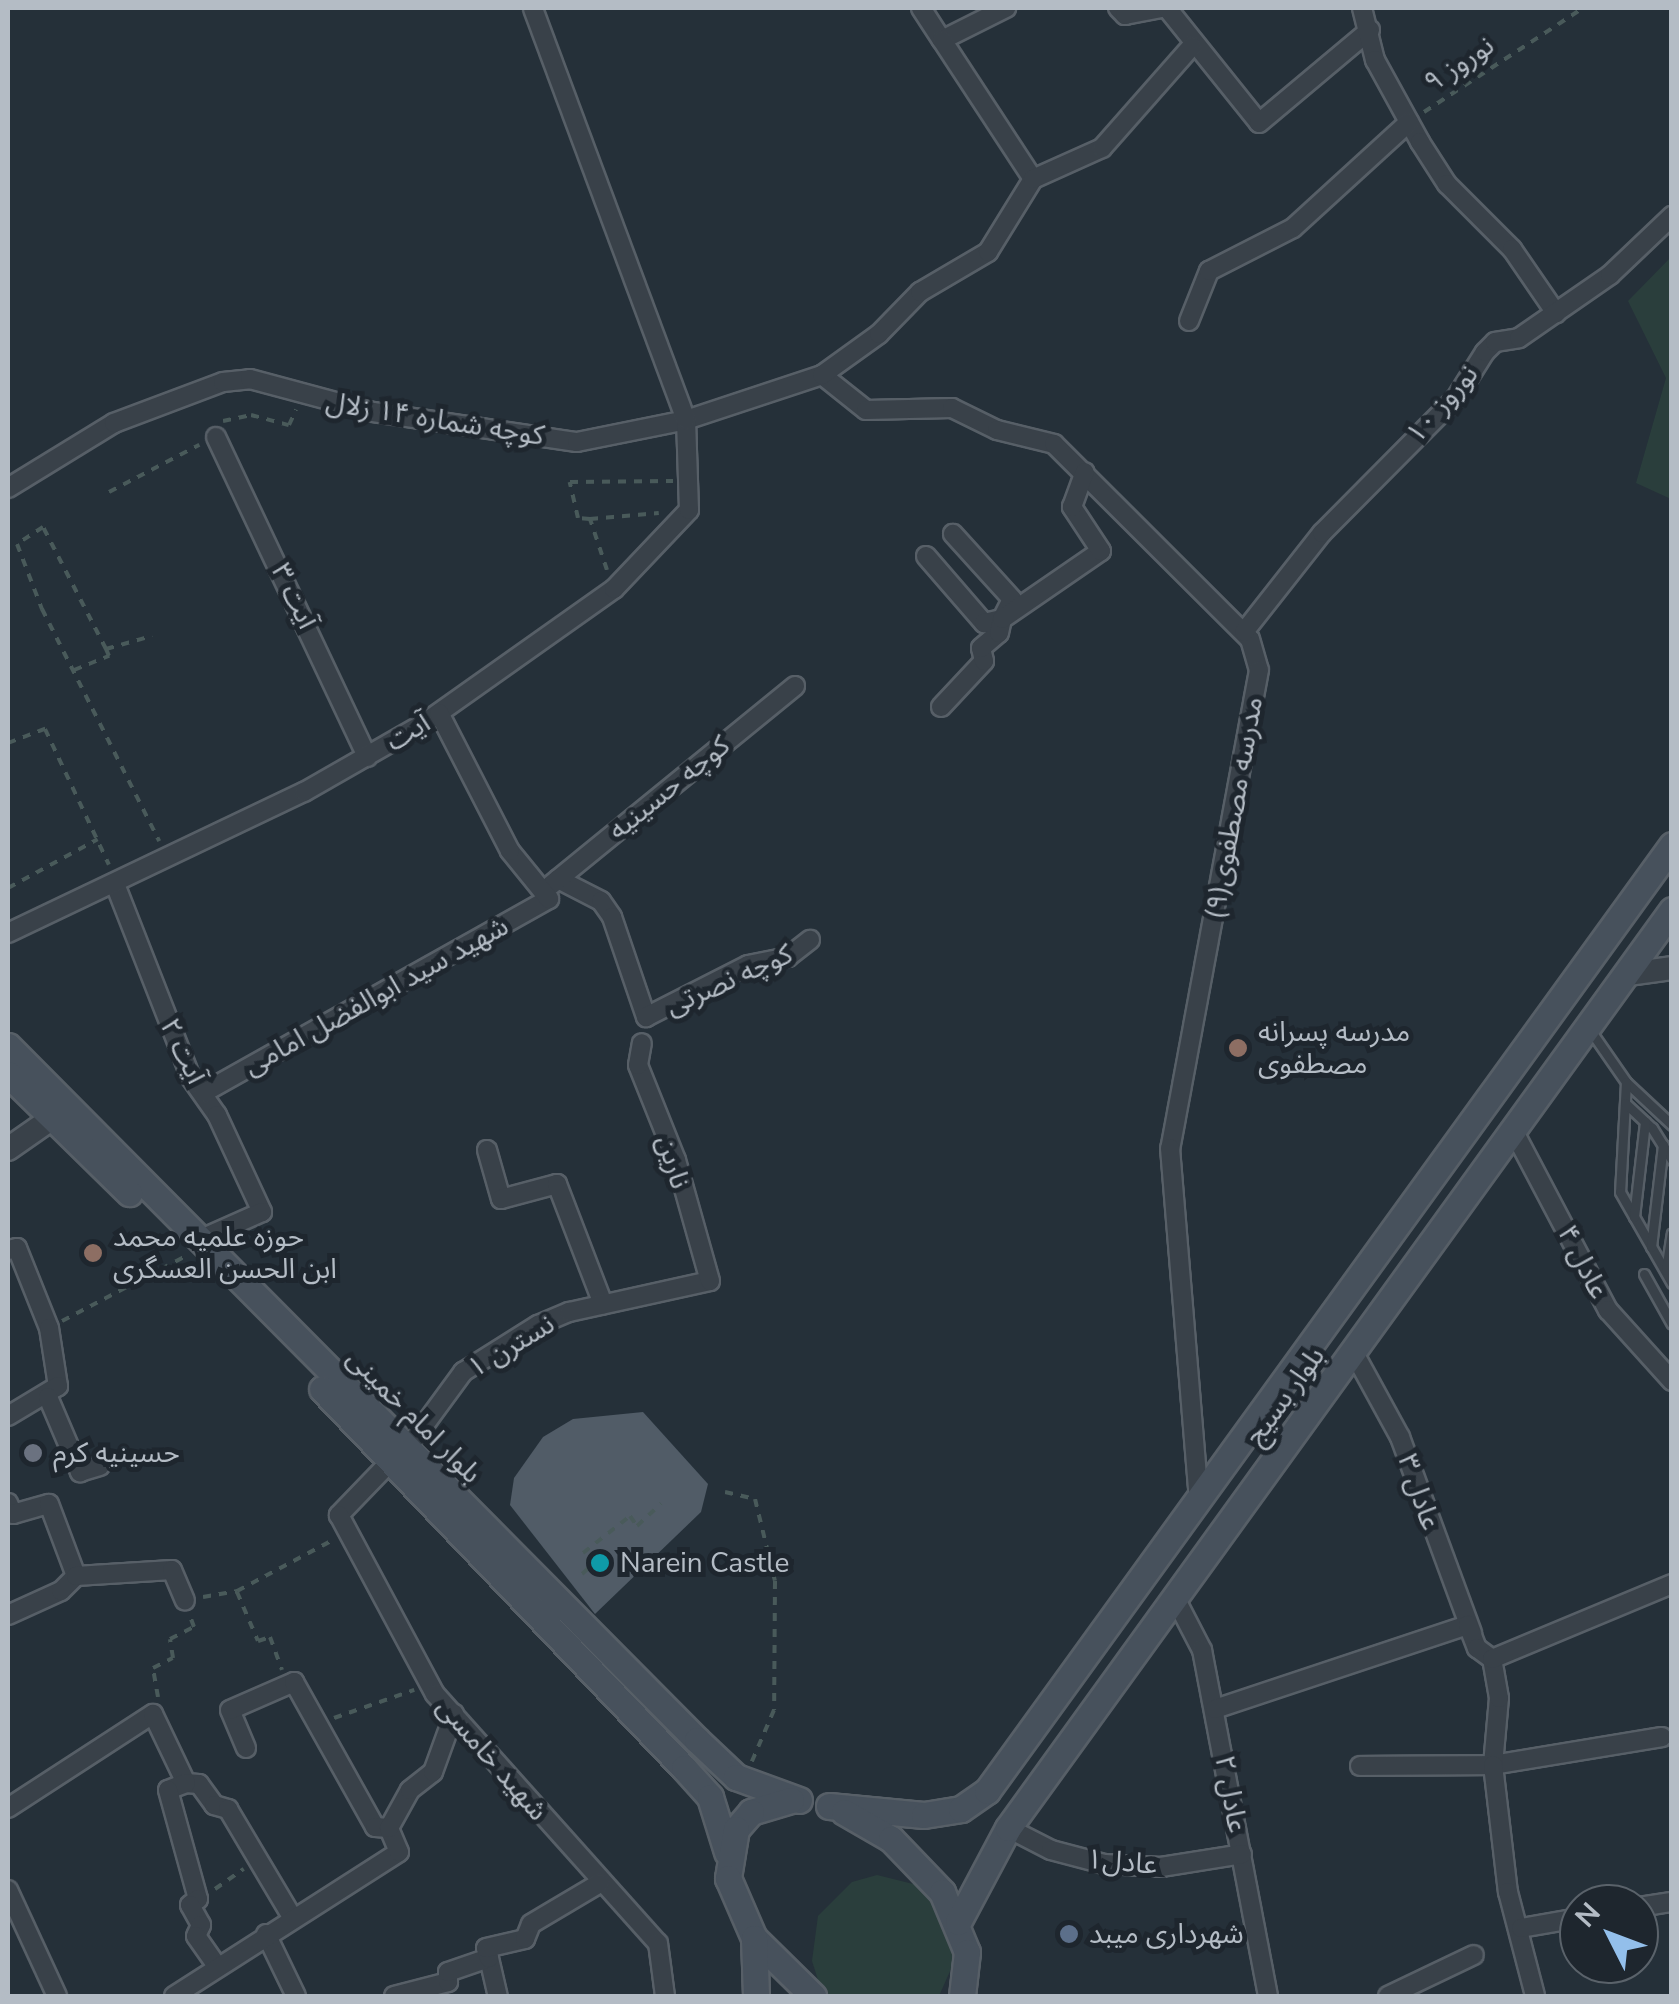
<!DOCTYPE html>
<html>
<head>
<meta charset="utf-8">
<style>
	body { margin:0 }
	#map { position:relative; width:1679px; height:2004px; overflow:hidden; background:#253039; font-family:"Nunito Sans","Noto Sans Arabic",sans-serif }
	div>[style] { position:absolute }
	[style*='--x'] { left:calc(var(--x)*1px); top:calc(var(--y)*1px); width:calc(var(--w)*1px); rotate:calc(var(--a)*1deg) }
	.green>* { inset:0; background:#2a3e3c }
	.building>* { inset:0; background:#515c67 }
	.path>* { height:4px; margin-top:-2px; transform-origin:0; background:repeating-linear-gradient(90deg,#495a5a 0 8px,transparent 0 16px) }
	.roads { filter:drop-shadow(2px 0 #575f67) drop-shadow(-2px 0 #575f67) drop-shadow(0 2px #575f67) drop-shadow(0 -2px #575f67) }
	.service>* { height:9px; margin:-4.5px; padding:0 4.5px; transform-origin:4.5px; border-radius:4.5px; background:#394149 }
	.minor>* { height:18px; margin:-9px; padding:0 9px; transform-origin:9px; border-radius:9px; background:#394149 }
	.tertiary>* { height:22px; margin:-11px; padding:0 11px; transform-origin:11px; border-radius:11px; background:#394149 }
	.secondary>* { height:25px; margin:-12.5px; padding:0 12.5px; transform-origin:12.5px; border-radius:12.5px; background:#47515c }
	.dots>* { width:28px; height:28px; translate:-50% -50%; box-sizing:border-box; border:5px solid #1e262e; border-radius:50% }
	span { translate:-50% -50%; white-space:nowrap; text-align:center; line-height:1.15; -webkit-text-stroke:10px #1e262e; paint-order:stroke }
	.street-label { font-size:28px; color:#b4bcc5 }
	.poi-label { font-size:28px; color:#b4bcc5 }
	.left { translate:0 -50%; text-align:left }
	.frame { position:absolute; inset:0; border:10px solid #b4bcc5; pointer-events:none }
	.north { position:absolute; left:1559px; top:1884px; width:100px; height:100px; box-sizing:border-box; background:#1e262e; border:2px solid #5a626a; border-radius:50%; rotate:312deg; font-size:28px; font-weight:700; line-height:40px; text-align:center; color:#b4bcc5 }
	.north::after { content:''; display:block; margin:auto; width:35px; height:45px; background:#93bfeb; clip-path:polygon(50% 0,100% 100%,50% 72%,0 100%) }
</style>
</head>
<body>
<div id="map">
	<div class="green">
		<div style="clip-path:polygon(1671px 257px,1671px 499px,1636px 483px,1666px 378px,1628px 301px)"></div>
		<div style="clip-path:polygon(877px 1875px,925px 1887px,944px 1905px,958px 1953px,939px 1996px,830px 1996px,819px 1983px,812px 1961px,818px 1916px,852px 1882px)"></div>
	</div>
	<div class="building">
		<div style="clip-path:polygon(643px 1412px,708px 1484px,701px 1512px,595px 1614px,510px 1505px,514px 1478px,543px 1437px,573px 1419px)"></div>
	</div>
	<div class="path">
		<div style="--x:1424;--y:112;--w:190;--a:-33.2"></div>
		<div style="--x:223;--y:421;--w:29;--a:-12"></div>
		<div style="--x:251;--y:415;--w:39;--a:15"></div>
		<div style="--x:289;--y:425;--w:17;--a:-65"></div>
		<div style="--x:109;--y:492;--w:102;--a:-27.6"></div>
		<div style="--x:590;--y:519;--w:12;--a:-175"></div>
		<div style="--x:578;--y:518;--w:37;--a:-103"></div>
		<div style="--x:570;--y:482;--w:103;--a:-0.6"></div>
		<div style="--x:607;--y:570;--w:54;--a:-108.4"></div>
		<div style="--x:590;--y:519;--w:69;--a:-5"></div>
		<div style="--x:106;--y:649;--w:137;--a:-117.3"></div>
		<div style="--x:43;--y:527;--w:31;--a:147"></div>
		<div style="--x:17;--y:544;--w:70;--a:69"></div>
		<div style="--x:42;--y:609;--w:260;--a:63.2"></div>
		<div style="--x:74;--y:670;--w:38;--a:-22"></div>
		<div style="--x:109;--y:656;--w:8;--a:-113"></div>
		<div style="--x:106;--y:649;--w:48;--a:-15.8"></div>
		<div style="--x:8;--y:743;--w:40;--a:-21"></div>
		<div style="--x:45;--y:729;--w:150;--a:64.8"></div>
		<div style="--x:8;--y:888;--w:102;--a:-28.6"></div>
		<div style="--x:62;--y:1321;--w:140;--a:-27.7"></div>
		<div style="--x:725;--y:1492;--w:31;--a:13"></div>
		<div style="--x:755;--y:1499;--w:84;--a:76.3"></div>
		<div style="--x:775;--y:1581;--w:129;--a:90.4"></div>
		<div style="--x:774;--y:1710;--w:56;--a:113.3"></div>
		<div style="--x:582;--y:1574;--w:13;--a:-42"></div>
		<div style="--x:592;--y:1565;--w:15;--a:-127"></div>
		<div style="--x:583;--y:1553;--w:60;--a:-38.2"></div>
		<div style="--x:630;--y:1516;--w:12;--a:55"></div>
		<div style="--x:637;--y:1526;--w:33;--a:-43"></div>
		<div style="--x:237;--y:1592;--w:53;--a:66.8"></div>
		<div style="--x:258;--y:1641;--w:13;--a:-18"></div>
		<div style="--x:270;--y:1637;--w:35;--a:70"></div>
		<div style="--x:203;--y:1597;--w:35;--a:-10"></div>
		<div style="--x:237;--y:1591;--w:111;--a:-28"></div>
		<div style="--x:158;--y:1697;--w:29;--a:-100"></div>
		<div style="--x:153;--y:1668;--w:22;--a:-27"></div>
		<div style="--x:173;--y:1658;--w:19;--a:-99"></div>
		<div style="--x:170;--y:1639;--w:27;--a:-27"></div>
		<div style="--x:194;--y:1627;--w:12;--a:-110"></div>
		<div style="--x:334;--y:1718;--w:85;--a:-19.3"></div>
		<div style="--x:215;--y:1889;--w:35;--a:-35"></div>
	</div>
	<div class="roads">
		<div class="service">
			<div style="--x:1590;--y:1030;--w:63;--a:55.3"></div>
			<div style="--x:1626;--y:1082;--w:63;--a:43.1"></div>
			<div style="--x:1626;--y:1082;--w:110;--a:93.1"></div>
			<div style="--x:1620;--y:1192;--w:105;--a:60.3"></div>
			<div style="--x:1625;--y:1103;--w:37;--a:43"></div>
			<div style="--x:1652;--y:1128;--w:38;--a:58"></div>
			<div style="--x:1634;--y:1217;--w:96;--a:-83.4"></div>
			<div style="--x:1651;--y:1247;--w:103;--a:-83.3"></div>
			<div style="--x:1666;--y:1270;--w:37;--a:-81"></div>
			<div style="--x:1644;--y:1274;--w:57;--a:60.8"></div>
		</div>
		<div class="minor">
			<div style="--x:921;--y:8;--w:38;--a:57"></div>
			<div style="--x:942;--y:40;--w:72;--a:-26.6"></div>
			<div style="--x:1118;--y:8;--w:10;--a:45"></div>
			<div style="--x:1125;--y:15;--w:36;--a:-11"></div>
			<div style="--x:1167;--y:8;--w:147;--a:51.3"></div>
			<div style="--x:1259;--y:123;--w:145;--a:-40"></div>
			<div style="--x:1362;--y:8;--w:54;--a:76"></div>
			<div style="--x:1375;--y:60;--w:94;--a:61.2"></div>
			<div style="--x:1420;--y:142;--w:50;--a:57.3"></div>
			<div style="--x:1447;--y:184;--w:92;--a:45"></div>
			<div style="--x:1512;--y:249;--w:78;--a:55.5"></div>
			<div style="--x:942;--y:40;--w:166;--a:56.8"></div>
			<div style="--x:1189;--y:321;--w:54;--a:-68.2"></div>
			<div style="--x:1209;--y:271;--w:94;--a:-27.1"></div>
			<div style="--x:1293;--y:228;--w:157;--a:-42.4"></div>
			<div style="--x:822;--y:375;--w:56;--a:38.5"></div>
			<div style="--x:866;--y:410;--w:86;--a:-1.3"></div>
			<div style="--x:952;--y:408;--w:50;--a:26.1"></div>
			<div style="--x:997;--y:430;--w:59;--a:13.8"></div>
			<div style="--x:1054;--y:444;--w:276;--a:44.9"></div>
			<div style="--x:1250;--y:639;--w:32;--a:74"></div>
			<div style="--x:1259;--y:670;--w:486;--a:100.5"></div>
			<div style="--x:1170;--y:1148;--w:356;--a:85.3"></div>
			<div style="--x:216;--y:437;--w:354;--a:64.7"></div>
			<div style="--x:8;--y:488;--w:124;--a:-31.5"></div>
			<div style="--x:114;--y:423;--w:116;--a:-20.6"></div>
			<div style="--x:223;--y:382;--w:27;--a:-6"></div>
			<div style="--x:250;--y:379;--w:127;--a:15"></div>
			<div style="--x:373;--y:412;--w:206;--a:8.4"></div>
			<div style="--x:577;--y:442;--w:111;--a:-11.4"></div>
			<div style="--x:686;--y:420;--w:143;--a:-18.3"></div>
			<div style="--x:822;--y:375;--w:70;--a:-35.7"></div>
			<div style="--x:879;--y:334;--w:59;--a:-45.7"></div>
			<div style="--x:920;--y:292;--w:79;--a:-30.5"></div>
			<div style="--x:988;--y:252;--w:86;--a:-58.3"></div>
			<div style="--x:1033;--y:179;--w:76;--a:-24.2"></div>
			<div style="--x:1102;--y:148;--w:136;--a:-48.6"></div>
			<div style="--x:926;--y:556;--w:89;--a:49.1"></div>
			<div style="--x:984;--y:623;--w:18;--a:-13"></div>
			<div style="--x:1002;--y:619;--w:22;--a:-63"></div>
			<div style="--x:1012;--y:599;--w:88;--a:-132.2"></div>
			<div style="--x:1244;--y:632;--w:126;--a:-51.8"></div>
			<div style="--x:1322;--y:533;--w:190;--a:-45.2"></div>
			<div style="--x:1456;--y:398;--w:54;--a:-57.8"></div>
			<div style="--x:1485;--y:352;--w:14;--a:-45"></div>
			<div style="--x:1495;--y:342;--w:24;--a:-9"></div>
			<div style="--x:1519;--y:338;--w:111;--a:-34.7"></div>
			<div style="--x:1610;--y:275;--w:86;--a:-43.6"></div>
			<div style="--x:941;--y:707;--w:63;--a:-46.9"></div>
			<div style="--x:984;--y:661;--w:13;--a:-103"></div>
			<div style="--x:981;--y:648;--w:23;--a:-40"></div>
			<div style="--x:999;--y:633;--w:14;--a:-78"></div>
			<div style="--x:1002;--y:619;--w:120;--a:-34.5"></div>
			<div style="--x:1101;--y:551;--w:53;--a:-123.4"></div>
			<div style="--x:1072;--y:507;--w:37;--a:-70"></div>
			<div style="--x:558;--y:879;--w:48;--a:27.1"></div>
			<div style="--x:601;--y:901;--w:19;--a:55"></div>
			<div style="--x:612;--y:917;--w:106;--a:71.2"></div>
			<div style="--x:646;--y:1017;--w:114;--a:-27"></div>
			<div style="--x:748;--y:965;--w:41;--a:-11.3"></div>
			<div style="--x:788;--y:957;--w:28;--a:-38"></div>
			<div style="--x:115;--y:884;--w:208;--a:68.6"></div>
			<div style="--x:191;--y:1078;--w:45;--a:54.9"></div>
			<div style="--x:217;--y:1115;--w:107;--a:65.1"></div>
			<div style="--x:262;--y:1212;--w:69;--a:156"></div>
			<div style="--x:551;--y:885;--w:315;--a:-39.2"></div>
			<div style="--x:8;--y:933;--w:328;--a:-25.5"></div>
			<div style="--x:304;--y:792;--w:141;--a:-29.8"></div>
			<div style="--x:426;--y:722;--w:230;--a:-35.3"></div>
			<div style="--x:614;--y:589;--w:109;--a:-46.5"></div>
			<div style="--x:689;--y:510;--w:90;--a:-91.9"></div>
			<div style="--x:686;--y:420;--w:439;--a:-110.4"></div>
			<div style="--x:203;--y:1093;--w:397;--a:-29.3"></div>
			<div style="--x:549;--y:899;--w:62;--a:-129.1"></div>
			<div style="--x:510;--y:851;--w:155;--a:-117.2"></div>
			<div style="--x:1513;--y:1130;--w:204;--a:62.2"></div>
			<div style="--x:1608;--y:1310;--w:96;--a:48"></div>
			<div style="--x:487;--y:1150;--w:51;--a:74.1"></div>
			<div style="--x:501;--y:1199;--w:58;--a:-15"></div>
			<div style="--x:557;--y:1184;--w:129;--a:69"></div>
			<div style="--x:8;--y:1250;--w:9;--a:-13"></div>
			<div style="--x:17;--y:1248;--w:86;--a:68.2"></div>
			<div style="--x:49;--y:1328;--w:59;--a:81.2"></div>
			<div style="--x:58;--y:1386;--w:58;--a:149"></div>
			<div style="--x:1354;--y:1353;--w:96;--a:61.3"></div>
			<div style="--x:1400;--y:1437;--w:209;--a:69.8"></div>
			<div style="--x:48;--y:1397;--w:82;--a:66.9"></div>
			<div style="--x:80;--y:1472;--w:21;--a:-17"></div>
			<div style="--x:406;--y:1450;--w:97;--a:-53.8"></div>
			<div style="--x:463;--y:1372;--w:89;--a:-32.1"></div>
			<div style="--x:538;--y:1325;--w:34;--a:-23"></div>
			<div style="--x:569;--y:1312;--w:144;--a:-12.4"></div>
			<div style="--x:710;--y:1281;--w:126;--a:-105.7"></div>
			<div style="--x:676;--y:1160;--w:102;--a:-111.8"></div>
			<div style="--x:638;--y:1065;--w:22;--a:-80"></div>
			<div style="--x:390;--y:1462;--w:74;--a:133.9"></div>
			<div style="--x:339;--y:1515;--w:203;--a:61.8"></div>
			<div style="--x:435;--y:1694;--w:334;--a:48.2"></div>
			<div style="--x:658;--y:1943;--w:53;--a:82.5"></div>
			<div style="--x:8;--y:1503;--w:12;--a:66"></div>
			<div style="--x:13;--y:1514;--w:37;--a:-16"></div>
			<div style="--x:49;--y:1504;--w:77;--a:69.4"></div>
			<div style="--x:1175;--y:1598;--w:59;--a:62.6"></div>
			<div style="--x:1202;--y:1650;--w:352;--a:79.2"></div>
			<div style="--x:8;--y:1615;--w:58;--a:-24.4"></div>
			<div style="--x:61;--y:1591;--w:21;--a:-45"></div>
			<div style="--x:76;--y:1576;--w:96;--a:-3.6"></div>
			<div style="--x:172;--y:1570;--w:33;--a:67"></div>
			<div style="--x:1215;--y:1709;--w:267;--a:-18.4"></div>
			<div style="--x:1468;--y:1625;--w:25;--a:69"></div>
			<div style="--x:1477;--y:1648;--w:19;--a:36"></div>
			<div style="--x:1662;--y:1737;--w:171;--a:170.6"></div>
			<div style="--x:1493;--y:1765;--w:67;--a:-84.9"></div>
			<div style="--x:1499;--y:1698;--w:40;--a:-100"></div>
			<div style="--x:1492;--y:1659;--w:195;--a:-22.6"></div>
			<div style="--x:246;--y:1748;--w:41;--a:-112.8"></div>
			<div style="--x:230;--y:1710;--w:70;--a:-23.6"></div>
			<div style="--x:294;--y:1682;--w:166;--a:60.8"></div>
			<div style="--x:375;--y:1827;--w:14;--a:4"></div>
			<div style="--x:1360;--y:1766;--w:133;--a:-0.4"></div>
			<div style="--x:1493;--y:1765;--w:128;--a:83.3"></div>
			<div style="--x:1508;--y:1892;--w:107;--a:75.4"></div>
			<div style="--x:186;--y:1783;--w:13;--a:4"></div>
			<div style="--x:199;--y:1784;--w:26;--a:54"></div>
			<div style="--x:214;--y:1805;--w:15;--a:16"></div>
			<div style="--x:228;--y:1809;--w:126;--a:59.3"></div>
			<div style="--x:8;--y:1808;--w:173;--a:-33"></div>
			<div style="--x:153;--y:1714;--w:76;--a:64.4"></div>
			<div style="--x:186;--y:1783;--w:19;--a:159"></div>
			<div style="--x:168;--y:1790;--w:113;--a:74.6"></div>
			<div style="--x:198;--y:1899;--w:10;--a:143"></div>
			<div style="--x:190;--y:1905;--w:23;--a:61"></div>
			<div style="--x:201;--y:1925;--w:12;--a:114"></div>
			<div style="--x:196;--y:1936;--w:38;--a:55"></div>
			<div style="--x:1008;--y:1828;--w:48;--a:27.1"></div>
			<div style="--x:1051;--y:1850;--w:55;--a:14.8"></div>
			<div style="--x:1104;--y:1864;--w:57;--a:3"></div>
			<div style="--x:1161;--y:1867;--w:82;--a:-9.1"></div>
			<div style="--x:8;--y:1890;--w:117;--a:65.2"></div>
			<div style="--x:1639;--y:1907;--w:33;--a:-9"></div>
			<div style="--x:1521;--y:1928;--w:59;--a:-9.8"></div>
			<div style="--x:266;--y:1934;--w:69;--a:64.2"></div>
			<div style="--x:489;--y:1958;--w:39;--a:77"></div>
			<div style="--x:174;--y:1996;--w:267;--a:-32.6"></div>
			<div style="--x:399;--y:1852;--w:26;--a:-113"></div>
			<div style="--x:389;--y:1828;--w:43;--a:-61.1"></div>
			<div style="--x:410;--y:1790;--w:29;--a:-38"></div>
			<div style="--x:433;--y:1772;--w:62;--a:-70.1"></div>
			<div style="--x:394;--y:1996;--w:56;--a:-14.5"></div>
			<div style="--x:448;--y:1982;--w:10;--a:-90"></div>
			<div style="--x:448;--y:1972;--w:43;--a:-18.9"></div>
			<div style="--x:489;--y:1958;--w:10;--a:-107"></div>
			<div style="--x:486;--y:1948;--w:40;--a:-13"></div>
			<div style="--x:525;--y:1939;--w:16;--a:-68"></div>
			<div style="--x:531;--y:1924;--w:80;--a:-30.7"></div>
			<div style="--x:1388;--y:1996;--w:95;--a:-25.5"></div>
		</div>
		<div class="tertiary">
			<div style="--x:1628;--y:974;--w:44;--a:-7.8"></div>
			<div style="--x:8;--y:1149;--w:52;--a:-34.9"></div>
		</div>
		<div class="secondary">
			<div style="--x:8;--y:1046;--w:978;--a:45.21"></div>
			<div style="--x:697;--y:1740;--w:54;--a:43.5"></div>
			<div style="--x:736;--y:1777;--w:67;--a:20.1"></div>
			<div style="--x:8;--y:1074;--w:170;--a:44.5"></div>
			<div style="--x:322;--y:1389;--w:524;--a:46.31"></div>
			<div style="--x:684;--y:1768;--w:39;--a:48"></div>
			<div style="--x:710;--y:1797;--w:58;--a:72.8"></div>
			<div style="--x:791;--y:1800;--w:42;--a:163.3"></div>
			<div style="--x:751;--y:1812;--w:23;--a:131"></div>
			<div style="--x:736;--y:1829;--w:50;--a:99.3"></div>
			<div style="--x:728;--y:1878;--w:65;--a:66.6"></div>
			<div style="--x:754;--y:1938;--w:83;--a:44.5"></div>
			<div style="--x:829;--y:1806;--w:95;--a:5.4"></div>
			<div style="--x:924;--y:1815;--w:37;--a:-9"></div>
			<div style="--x:961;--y:1809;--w:32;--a:-35"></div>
			<div style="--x:987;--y:1791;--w:1168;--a:-54.09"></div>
			<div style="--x:844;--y:1812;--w:54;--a:29.9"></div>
			<div style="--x:891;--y:1839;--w:74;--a:46.1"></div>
			<div style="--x:942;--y:1892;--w:65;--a:67.4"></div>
			<div style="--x:967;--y:1952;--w:44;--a:96.5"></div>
			<div style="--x:958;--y:1922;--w:106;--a:-62"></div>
			<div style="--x:1008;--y:1828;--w:1133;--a:-54.12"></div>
			<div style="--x:754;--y:1938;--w:58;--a:88"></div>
		</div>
	</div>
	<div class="dots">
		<div style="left:1238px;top:1048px;background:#8d6e63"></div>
		<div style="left:93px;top:1253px;background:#8d6e63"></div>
		<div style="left:33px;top:1453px;background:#6b7280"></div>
		<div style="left:600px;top:1563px;background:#0f9aa8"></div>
		<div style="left:1069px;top:1934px;background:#5c6f8a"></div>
	</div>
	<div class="street-label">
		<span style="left:1459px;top:64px;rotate:-34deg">نوروز ۹</span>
		<span style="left:1442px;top:404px;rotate:-49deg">نوروز ۱۰</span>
		<span style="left:435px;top:419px;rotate:9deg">کوچه شماره ۱۴ زلال</span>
		<span style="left:294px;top:596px;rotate:64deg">آیت ۳</span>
		<span style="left:408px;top:732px;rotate:-31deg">آیت</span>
		<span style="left:669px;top:788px;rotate:-39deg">کوچه حسینیه</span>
		<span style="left:1234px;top:808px;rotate:-80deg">مدرسه مصطفوی(۹)</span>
		<span style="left:729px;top:980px;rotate:-24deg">کوچه نصرتی</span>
		<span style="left:376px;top:996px;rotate:-29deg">شهید سید ابوالفضل امامی</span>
		<span style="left:183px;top:1051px;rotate:64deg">آیت ۲</span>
		<span style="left:673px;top:1162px;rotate:73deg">نارین</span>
		<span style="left:1583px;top:1262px;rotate:63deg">عادل ۴</span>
		<span style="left:511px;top:1346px;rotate:-31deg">نسترن ۱</span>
		<span style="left:1285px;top:1396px;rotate:-54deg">بلوار بسیج</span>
		<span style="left:414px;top:1416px;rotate:45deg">بلوار امام خمینی</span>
		<span style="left:1419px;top:1492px;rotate:71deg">عادل ۳</span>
		<span style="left:492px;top:1759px;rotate:49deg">شهید خامسی</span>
		<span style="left:1231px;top:1794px;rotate:80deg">عادل ۲</span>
		<span style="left:1122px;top:1862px;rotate:5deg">عادل۱</span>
	</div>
	<div class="poi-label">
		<span class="left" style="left:1258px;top:1048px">مدرسه پسرانه<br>مصطفوی</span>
		<span class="left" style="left:113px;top:1253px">حوزه علمیه محمد<br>ابن الحسن العسگری</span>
		<span class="left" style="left:53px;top:1453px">حسینیه کرم</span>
		<span class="left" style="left:620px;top:1563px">Narein Castle</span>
		<span class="left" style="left:1089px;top:1934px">شهرداری میبد</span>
	</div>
	<div class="frame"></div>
	<div class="north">N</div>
</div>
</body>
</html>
